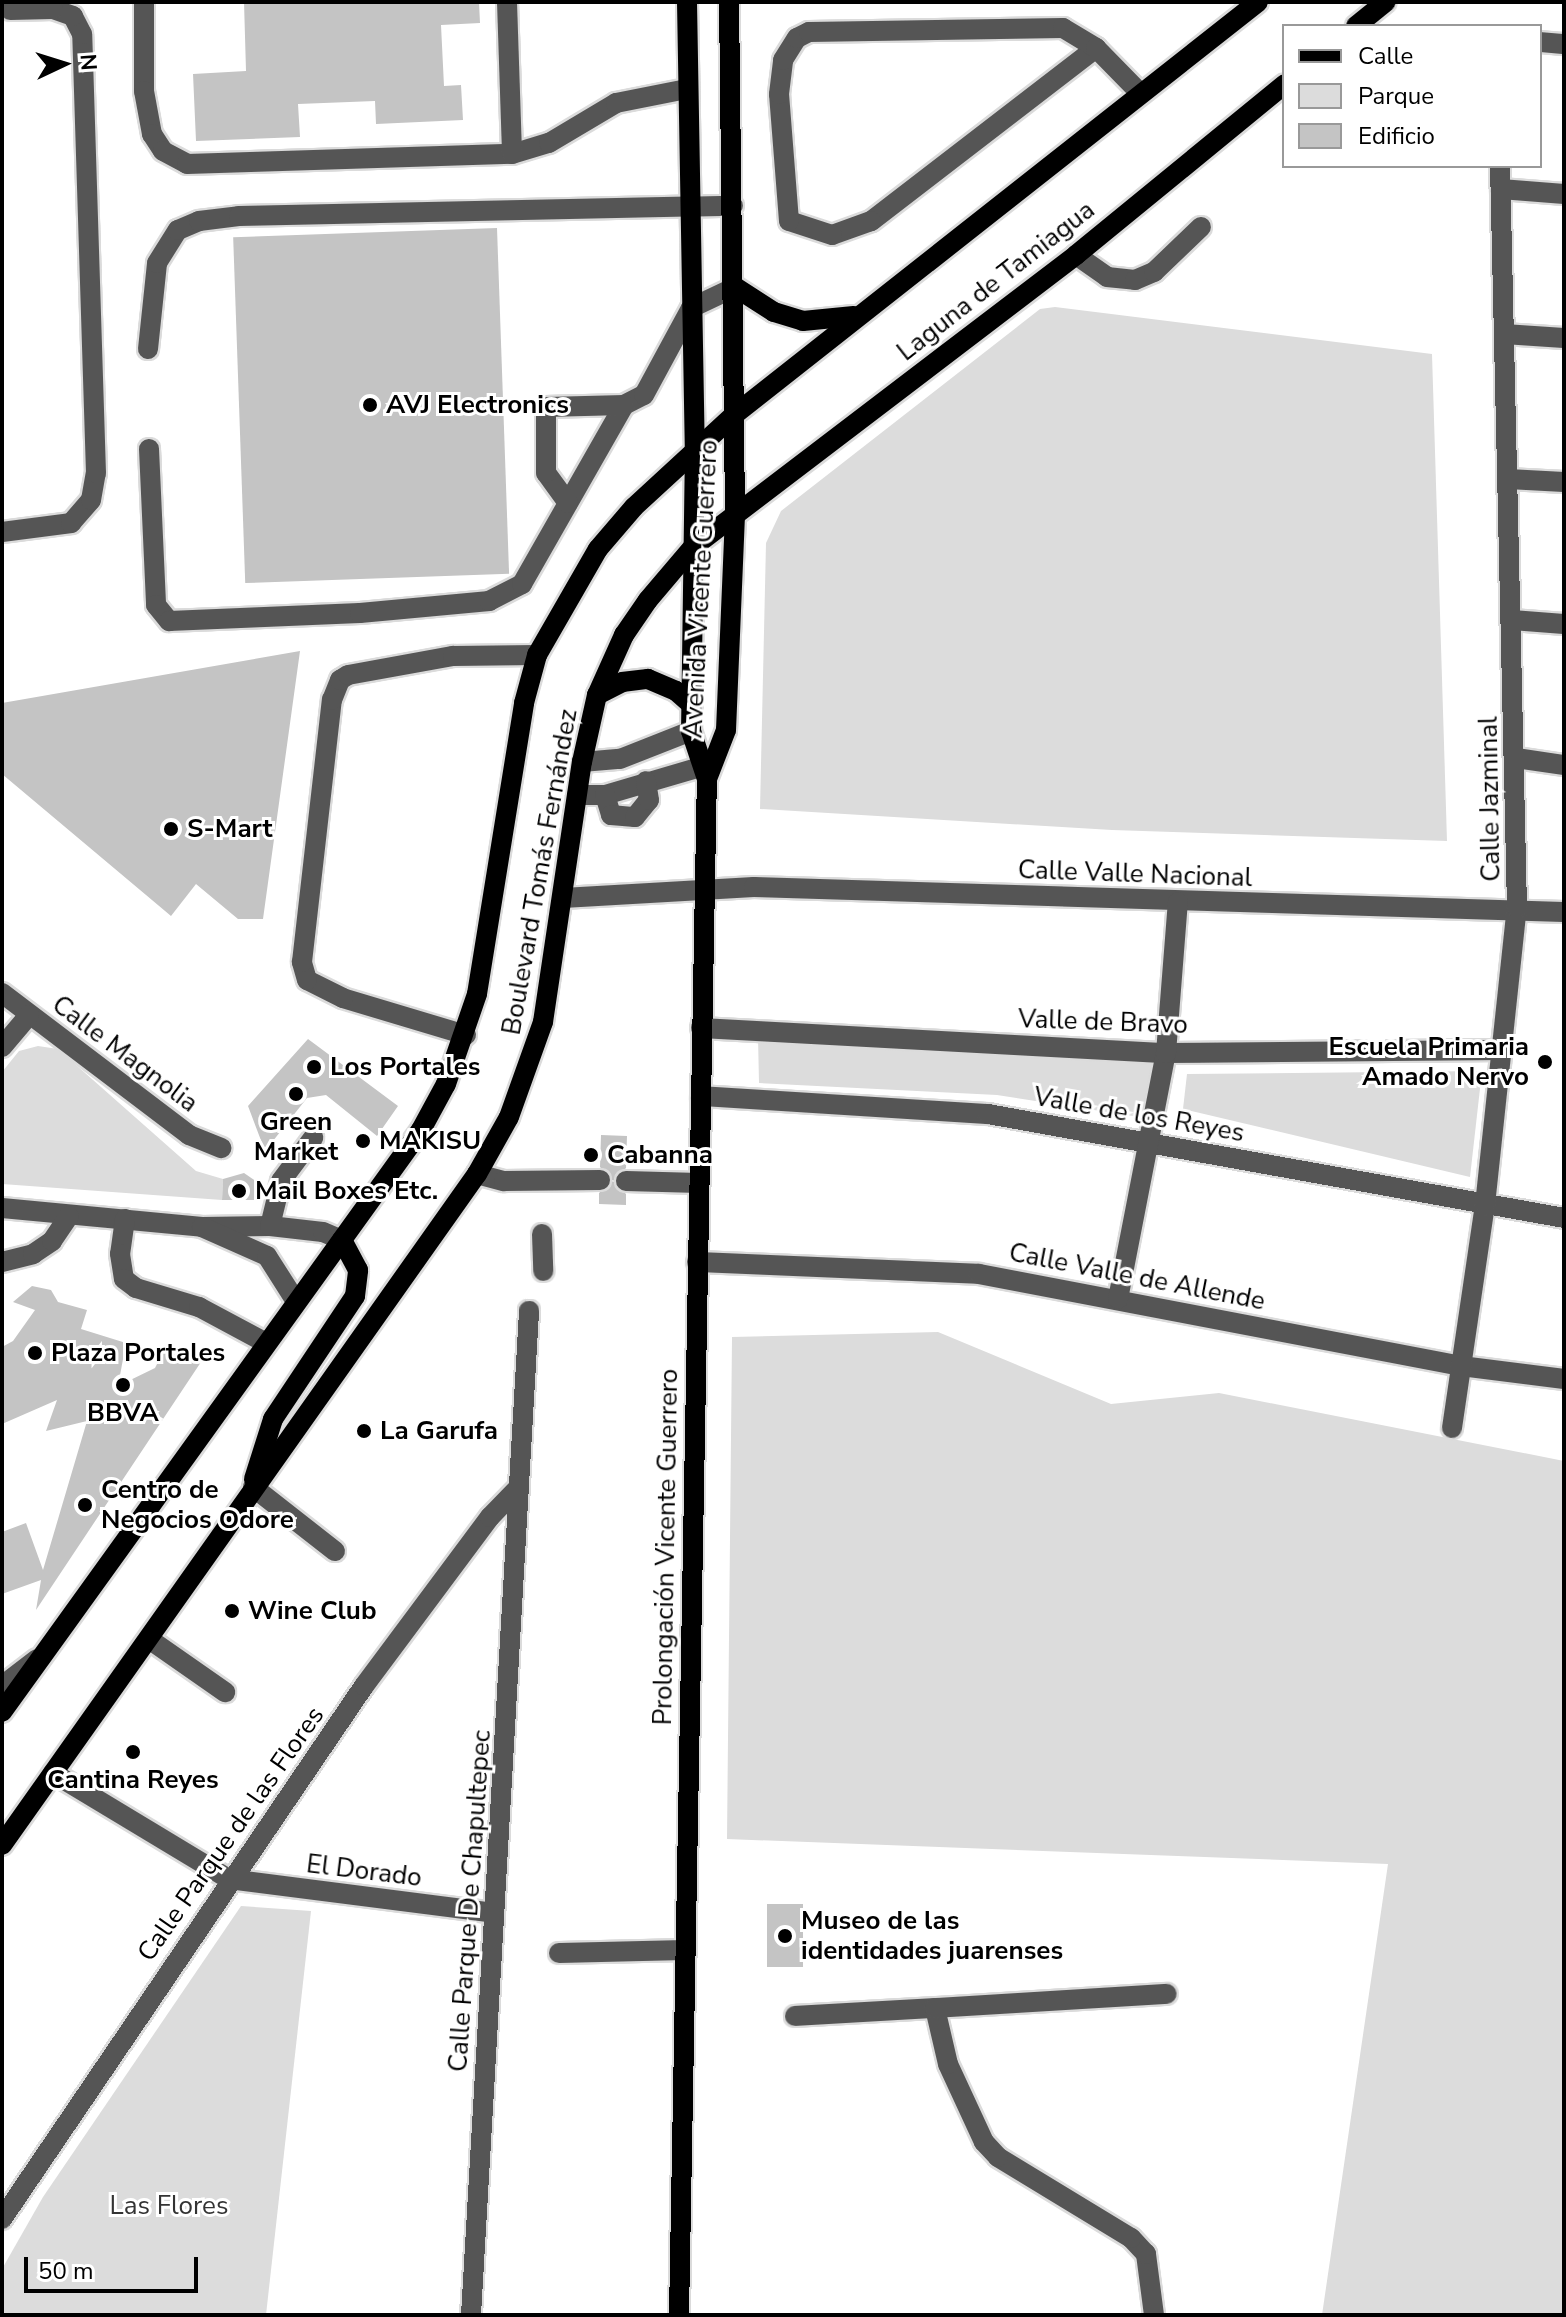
<!DOCTYPE html>
<html>
<head>
<meta charset="utf-8">
<style>
	body { margin:0 }
	#map { position:relative; width:1566px; height:2317px; overflow:hidden; background:#fff; font-family:"Nunito Sans",sans-serif }
	div>[style] { position:absolute }
	[style*='--x'] { left:calc(var(--x)*1px); top:calc(var(--y)*1px); width:calc(var(--w)*1px); rotate:calc(var(--a)*1deg) }
	.green>* { inset:0; background:#dcdcdc }
	.building>* { inset:0; background:#c4c4c4; transform-origin:0 0 }
	.roads { filter:drop-shadow(2px 0 #dbdbdb) drop-shadow(-2px 0 #dbdbdb) drop-shadow(0 2px #dbdbdb) drop-shadow(0 -2px #dbdbdb) }
	.minor>* { height:20px; margin:-10px; padding:0 10px; transform-origin:10px; border-radius:10px; background:#555 }
	.major>* { height:20px; margin:-10px; padding:0 10px; transform-origin:10px; border-radius:10px; background:#000 }
	.dots>* { width:22px; height:22px; translate:-50% -50%; box-sizing:border-box; border:4px solid #fff; border-radius:50% }
	span { translate:-50% -50%; white-space:nowrap; text-align:center; line-height:1.15; -webkit-text-stroke:6px #fff; paint-order:stroke }
	.street-label { font-size:26px; color:#000 }
	.poi-label { font-size:26px; color:#000; font-weight:700 }
	.left { translate:0 -50%; text-align:left }
	.right { translate:-100% -50%; text-align:right }
	.park-label { font-size:26px; color:#333 }
	.frame { position:absolute; inset:0; border:4px solid #000; pointer-events:none }
	.legend { position:absolute; left:1282px; top:24px; width:260px; height:144px; box-sizing:border-box; background:#fff; border:2px solid #999; margin:0; padding:10px 14px; list-style:none; font-size:24px; color:#000 }
	.legend li { display:flex; align-items:center; gap:16px; height:40px }
	.legend b { width:40px; border:2px solid #999 }
	.north { position:absolute; left:24px; top:24px; width:80px; height:80px; -webkit-text-stroke:6px #fff; paint-order:stroke; rotate:86deg; font-size:22px; font-weight:700; line-height:32px; text-align:center; color:#000 }
	.north::after { content:''; display:block; margin:auto; width:28px; height:36px; background:#000; clip-path:polygon(50% 0,100% 100%,50% 72%,0 100%) }
	.scale { position:absolute; left:24px; top:2257px; width:174px; height:36px; box-sizing:border-box; border:4px solid #000; border-top:0; padding-left:10px; font-size:24px; line-height:28px; white-space:nowrap; color:#000; -webkit-text-stroke:6px #fff; paint-order:stroke }
</style>
</head>
<body>
<div id="map">
	<div class="green">
		<div style="clip-path:polygon(1055px 307px,1432px 354px,1447px 841px,1112px 830px,760px 809px,766px 543px,781px 511px,1040px 309px)"></div>
		<div style="clip-path:polygon(758px 1037px,1153px 1057px,1146px 1118px,997px 1095px,759px 1083px)"></div>
		<div style="clip-path:polygon(38px 1046px,58px 1049px,196px 1171px,223px 1179px,222px 1200px,2px 1184px,2px 1072px,19px 1051px)"></div>
		<div style="clip-path:polygon(1482px 1071px,1470px 1177px,1183px 1109px,1187px 1074px)"></div>
		<div style="clip-path:polygon(938px 1332px,1111px 1404px,1219px 1393px,1564px 1461px,1564px 2315px,1322px 2315px,1388px 1864px,727px 1839px,732px 1337px)"></div>
		<div style="clip-path:polygon(241px 1906px,311px 1911px,266px 2315px,2px 2315px,2px 2269px,43px 2197px)"></div>
	</div>
	<div class="building">
		<div style="clip-path:polygon(244px 2px,479px 2px,480px 23px,441px 25px,444px 86px,461px 85px,463px 120px,376px 124px,375px 101px,298px 104px,300px 137px,196px 141px,193px 74px,246px 71px)"></div>
		<div style="left:497px;top:228px;width:346px;height:264px;rotate:88deg"></div>
		<div style="clip-path:polygon(300px 651px,263px 919px,238px 919px,196px 884px,171px 916px,2px 774px,2px 703px)"></div>
		<div style="clip-path:polygon(308px 1039px,398px 1106px,377px 1136px,326px 1095px,307px 1098px,265px 1151px,248px 1106px)"></div>
		<div style="clip-path:polygon(601px 1135px,627px 1136px,626px 1168px,613px 1181px,626px 1194px,626px 1205px,599px 1204px,599px 1193px,613px 1181px,600px 1167px)"></div>
		<div style="clip-path:polygon(244px 1173px,257px 1182px,256px 1200px,222px 1200px,223px 1179px)"></div>
		<div style="clip-path:polygon(32px 1286px,51px 1290px,58px 1302px,87px 1310px,81px 1329px,126px 1343px,118px 1386px,155px 1368px,163px 1352px,203px 1359px,36px 1610px,41px 1580px,2px 1594px,2px 1532px,26px 1523px,43px 1570px,87px 1421px,46px 1431px,57px 1400px,2px 1424px,2px 1347px,13px 1341px,35px 1310px,13px 1302px)"></div>
		<div style="left:767px;top:1904px;width:36px;height:63px"></div>
	</div>
	<div class="roads">
		<div class="minor">
			<div style="--x:144;--y:2;--w:89;--a:90"></div>
			<div style="--x:144;--y:91;--w:44;--a:79.5"></div>
			<div style="--x:152;--y:134;--w:20;--a:57"></div>
			<div style="--x:163;--y:151;--w:27;--a:28"></div>
			<div style="--x:187;--y:164;--w:325;--a:-1.8"></div>
			<div style="--x:512;--y:154;--w:39;--a:-17"></div>
			<div style="--x:549;--y:143;--w:78;--a:-30.8"></div>
			<div style="--x:616;--y:103;--w:72;--a:-11.2"></div>
			<div style="--x:507;--y:2;--w:152;--a:88.1"></div>
			<div style="--x:1540;--y:42;--w:24;--a:5"></div>
			<div style="--x:1096;--y:48;--w:284;--a:142.4"></div>
			<div style="--x:871;--y:221;--w:41;--a:160.3"></div>
			<div style="--x:832;--y:235;--w:45;--a:-162"></div>
			<div style="--x:789;--y:221;--w:127;--a:-94.5"></div>
			<div style="--x:779;--y:94;--w:34;--a:-83"></div>
			<div style="--x:783;--y:60;--w:26;--a:-58"></div>
			<div style="--x:797;--y:38;--w:13;--a:-27"></div>
			<div style="--x:809;--y:32;--w:254;--a:-0.9"></div>
			<div style="--x:1063;--y:28;--w:39;--a:31"></div>
			<div style="--x:1096;--y:48;--w:64;--a:45.6"></div>
			<div style="--x:1501;--y:189;--w:63;--a:4.5"></div>
			<div style="--x:1076;--y:255;--w:38;--a:35"></div>
			<div style="--x:1107;--y:277;--w:28;--a:6"></div>
			<div style="--x:1135;--y:280;--w:21;--a:-23"></div>
			<div style="--x:1154;--y:272;--w:65;--a:-43.8"></div>
			<div style="--x:1504;--y:334;--w:60;--a:3.8"></div>
			<div style="--x:148;--y:349;--w:86;--a:-84"></div>
			<div style="--x:157;--y:263;--w:39;--a:-58"></div>
			<div style="--x:178;--y:230;--w:23;--a:-23"></div>
			<div style="--x:199;--y:221;--w:40;--a:-7.1"></div>
			<div style="--x:239;--y:216;--w:494;--a:-1.2"></div>
			<div style="--x:149;--y:449;--w:156;--a:87.4"></div>
			<div style="--x:156;--y:605;--w:21;--a:51"></div>
			<div style="--x:169;--y:621;--w:191;--a:-2.4"></div>
			<div style="--x:360;--y:613;--w:130;--a:-5.3"></div>
			<div style="--x:489;--y:601;--w:37;--a:-27"></div>
			<div style="--x:522;--y:584;--w:206;--a:-60.3"></div>
			<div style="--x:624;--y:405;--w:22;--a:-27"></div>
			<div style="--x:644;--y:395;--w:99;--a:-61.6"></div>
			<div style="--x:691;--y:308;--w:49;--a:-25.5"></div>
			<div style="--x:1508;--y:479;--w:56;--a:3.1"></div>
			<div style="--x:568;--y:503;--w:37;--a:-126"></div>
			<div style="--x:546;--y:473;--w:66;--a:-90"></div>
			<div style="--x:546;--y:407;--w:78;--a:-1.5"></div>
			<div style="--x:2;--y:532;--w:70;--a:-7.4"></div>
			<div style="--x:71;--y:523;--w:30;--a:-49"></div>
			<div style="--x:91;--y:500;--w:27;--a:-80"></div>
			<div style="--x:96;--y:473;--w:439;--a:-91.8"></div>
			<div style="--x:82;--y:34;--w:20;--a:-117"></div>
			<div style="--x:73;--y:16;--w:21;--a:-161"></div>
			<div style="--x:53;--y:9;--w:43;--a:178.7"></div>
			<div style="--x:1512;--y:620;--w:52;--a:4.4"></div>
			<div style="--x:1516;--y:758;--w:49;--a:8.3"></div>
			<div style="--x:582;--y:762;--w:38;--a:-5"></div>
			<div style="--x:620;--y:759;--w:76;--a:-21.5"></div>
			<div style="--x:577;--y:795;--w:28;--a:0"></div>
			<div style="--x:605;--y:795;--w:99;--a:-16.4"></div>
			<div style="--x:605;--y:795;--w:21;--a:73"></div>
			<div style="--x:611;--y:815;--w:24;--a:5"></div>
			<div style="--x:635;--y:817;--w:22;--a:-51"></div>
			<div style="--x:649;--y:800;--w:19;--a:-99"></div>
			<div style="--x:563;--y:898;--w:191;--a:-3.3"></div>
			<div style="--x:754;--y:887;--w:810;--a:1.77"></div>
			<div style="--x:2;--y:993;--w:235;--a:37.2"></div>
			<div style="--x:189;--y:1135;--w:35;--a:22"></div>
			<div style="--x:701;--y:1028;--w:466;--a:3.1"></div>
			<div style="--x:1166;--y:1053;--w:337;--a:-0.5"></div>
			<div style="--x:466;--y:1035;--w:128;--a:-163.3"></div>
			<div style="--x:343;--y:998;--w:40;--a:-153.4"></div>
			<div style="--x:307;--y:980;--w:19;--a:-106"></div>
			<div style="--x:302;--y:962;--w:264;--a:-83.5"></div>
			<div style="--x:332;--y:700;--w:22;--a:-68"></div>
			<div style="--x:340;--y:680;--w:9;--a:-32"></div>
			<div style="--x:348;--y:675;--w:107;--a:-10.3"></div>
			<div style="--x:453;--y:656;--w:84;--a:-0.7"></div>
			<div style="--x:2;--y:1047;--w:42;--a:-49.8"></div>
			<div style="--x:701;--y:1096;--w:288;--a:3.6"></div>
			<div style="--x:988;--y:1114;--w:585;--a:10.23"></div>
			<div style="--x:477;--y:1174;--w:28;--a:15"></div>
			<div style="--x:504;--y:1181;--w:96;--a:-0.6"></div>
			<div style="--x:626;--y:1181;--w:73;--a:1.6"></div>
			<div style="--x:2;--y:1208;--w:201;--a:5.4"></div>
			<div style="--x:202;--y:1227;--w:68;--a:-0.8"></div>
			<div style="--x:270;--y:1226;--w:53;--a:6.5"></div>
			<div style="--x:323;--y:1232;--w:21;--a:23"></div>
			<div style="--x:125;--y:1219;--w:35;--a:98"></div>
			<div style="--x:120;--y:1254;--w:25;--a:81"></div>
			<div style="--x:124;--y:1279;--w:15;--a:37"></div>
			<div style="--x:136;--y:1288;--w:66;--a:16.8"></div>
			<div style="--x:199;--y:1307;--w:76;--a:28.2"></div>
			<div style="--x:270;--y:1226;--w:46;--a:-76.3"></div>
			<div style="--x:281;--y:1181;--w:54;--a:-53.3"></div>
			<div style="--x:202;--y:1227;--w:71;--a:24"></div>
			<div style="--x:267;--y:1256;--w:52;--a:57.5"></div>
			<div style="--x:542;--y:1234;--w:37;--a:88"></div>
			<div style="--x:2;--y:1262;--w:32;--a:-14"></div>
			<div style="--x:33;--y:1254;--w:23;--a:-34"></div>
			<div style="--x:52;--y:1241;--w:30;--a:-56"></div>
			<div style="--x:697;--y:1262;--w:282;--a:2.4"></div>
			<div style="--x:979;--y:1274;--w:491;--a:10.8"></div>
			<div style="--x:1461;--y:1366;--w:104;--a:7.2"></div>
			<div style="--x:1118;--y:1299;--w:251;--a:-79"></div>
			<div style="--x:1166;--y:1053;--w:151;--a:-85.5"></div>
			<div style="--x:1452;--y:1428;--w:225;--a:-81.6"></div>
			<div style="--x:1485;--y:1205;--w:299;--a:-83.9"></div>
			<div style="--x:1517;--y:908;--w:742;--a:-91.31"></div>
			<div style="--x:253;--y:1487;--w:104;--a:38"></div>
			<div style="--x:149;--y:1639;--w:93;--a:34.9"></div>
			<div style="--x:2;--y:1686;--w:44;--a:-37.6"></div>
			<div style="--x:53;--y:1773;--w:205;--a:31.1"></div>
			<div style="--x:229;--y:1879;--w:267;--a:7.3"></div>
			<div style="--x:559;--y:1953;--w:126;--a:-1.4"></div>
			<div style="--x:795;--y:2016;--w:140;--a:-3.3"></div>
			<div style="--x:2;--y:2219;--w:644;--a:-55.82"></div>
			<div style="--x:364;--y:1686;--w:211;--a:-53.3"></div>
			<div style="--x:490;--y:1517;--w:37;--a:-46"></div>
			<div style="--x:471;--y:2315;--w:1006;--a:-86.69"></div>
			<div style="--x:1154;--y:2315;--w:62;--a:-97.5"></div>
			<div style="--x:1146;--y:2254;--w:22;--a:-133"></div>
			<div style="--x:1131;--y:2238;--w:156;--a:-148.7"></div>
			<div style="--x:998;--y:2157;--w:21;--a:-133"></div>
			<div style="--x:984;--y:2142;--w:86;--a:-114.8"></div>
			<div style="--x:948;--y:2064;--w:57;--a:-103.1"></div>
			<div style="--x:935;--y:2008;--w:232;--a:-3.5"></div>
		</div>
		<div class="major">
			<div style="--x:687;--y:2;--w:445;--a:89"></div>
			<div style="--x:695;--y:447;--w:284;--a:90.8"></div>
			<div style="--x:691;--y:731;--w:51;--a:71.6"></div>
			<div style="--x:1356;--y:26;--w:38;--a:-39"></div>
			<div style="--x:735;--y:287;--w:46;--a:32.7"></div>
			<div style="--x:774;--y:312;--w:30;--a:17"></div>
			<div style="--x:803;--y:321;--w:51;--a:-5.6"></div>
			<div style="--x:597;--y:695;--w:28;--a:-27"></div>
			<div style="--x:622;--y:682;--w:26;--a:-7"></div>
			<div style="--x:648;--y:679;--w:30;--a:23"></div>
			<div style="--x:676;--y:691;--w:20;--a:41"></div>
			<div style="--x:254;--y:1479;--w:63;--a:-72.4"></div>
			<div style="--x:273;--y:1419;--w:148;--a:-56.3"></div>
			<div style="--x:355;--y:1296;--w:26;--a:-83"></div>
			<div style="--x:358;--y:1270;--w:34;--a:-118"></div>
			<div style="--x:2;--y:1712;--w:717;--a:-54.25"></div>
			<div style="--x:421;--y:1130;--w:52;--a:-61.5"></div>
			<div style="--x:446;--y:1084;--w:95;--a:-71"></div>
			<div style="--x:477;--y:994;--w:295;--a:-80.8"></div>
			<div style="--x:524;--y:703;--w:50;--a:-74.8"></div>
			<div style="--x:537;--y:655;--w:122;--a:-60.1"></div>
			<div style="--x:598;--y:549;--w:55;--a:-49.4"></div>
			<div style="--x:634;--y:507;--w:136;--a:-42.6"></div>
			<div style="--x:734;--y:415;--w:667;--a:-38.24"></div>
			<div style="--x:2;--y:1845;--w:822;--a:-54.71"></div>
			<div style="--x:477;--y:1174;--w:65;--a:-60.7"></div>
			<div style="--x:509;--y:1117;--w:101;--a:-70.3"></div>
			<div style="--x:543;--y:1022;--w:263;--a:-81.5"></div>
			<div style="--x:582;--y:762;--w:69;--a:-77.4"></div>
			<div style="--x:597;--y:695;--w:66;--a:-65.8"></div>
			<div style="--x:624;--y:635;--w:42;--a:-55.6"></div>
			<div style="--x:648;--y:600;--w:70;--a:-49.7"></div>
			<div style="--x:693;--y:547;--w:482;--a:-37.3"></div>
			<div style="--x:1076;--y:255;--w:269;--a:-39.3"></div>
			<div style="--x:679;--y:2315;--w:1536;--a:-88.96"></div>
			<div style="--x:707;--y:779;--w:53;--a:-68.8"></div>
			<div style="--x:726;--y:730;--w:217;--a:-87.6"></div>
			<div style="--x:735;--y:513;--w:511;--a:-90.67"></div>
		</div>
	</div>
	<div class="dots">
		<div style="left:370px;top:405px;background:#000"></div>
		<div style="left:171px;top:829px;background:#000"></div>
		<div style="left:1545px;top:1062px;background:#000"></div>
		<div style="left:314px;top:1067px;background:#000"></div>
		<div style="left:296px;top:1094px;background:#000"></div>
		<div style="left:363px;top:1141px;background:#000"></div>
		<div style="left:591px;top:1155px;background:#000"></div>
		<div style="left:239px;top:1191px;background:#000"></div>
		<div style="left:35px;top:1353px;background:#000"></div>
		<div style="left:123px;top:1385px;background:#000"></div>
		<div style="left:364px;top:1431px;background:#000"></div>
		<div style="left:85px;top:1505px;background:#000"></div>
		<div style="left:232px;top:1611px;background:#000"></div>
		<div style="left:133px;top:1752px;background:#000"></div>
		<div style="left:785px;top:1936px;background:#000"></div>
	</div>
	<div class="street-label">
		<span style="left:996px;top:281px;rotate:-38deg">Laguna de Tamiagua</span>
		<span style="left:701px;top:589px;rotate:-87deg">Avenida Vicente Guerrero</span>
		<span style="left:1490px;top:799px;rotate:-91deg">Calle Jazminal</span>
		<span style="left:540px;top:872px;rotate:-80deg">Boulevard Tomás Fernández</span>
		<span style="left:1135px;top:874px;rotate:2deg">Calle Valle Nacional</span>
		<span style="left:1103px;top:1022px;rotate:2deg">Valle de Bravo</span>
		<span style="left:125px;top:1054px;rotate:37deg">Calle Magnolia</span>
		<span style="left:1139px;top:1115px;rotate:10deg">Valle de los Reyes</span>
		<span style="left:1137px;top:1277px;rotate:11deg">Calle Valle de Allende</span>
		<span style="left:666px;top:1547px;rotate:-89deg">Prolongación Vicente Guerrero</span>
		<span style="left:231px;top:1834px;rotate:-55deg">Calle Parque de las Flores</span>
		<span style="left:364px;top:1871px;rotate:7deg">El Dorado</span>
		<span style="left:470px;top:1901px;rotate:-86deg">Calle Parque De Chapultepec</span>
	</div>
	<div class="poi-label">
		<span class="left" style="left:386px;top:405px">AVJ Electronics</span>
		<span class="left" style="left:187px;top:829px">S-Mart</span>
		<span class="right" style="left:1529px;top:1062px">Escuela Primaria<br>Amado Nervo</span>
		<span class="left" style="left:330px;top:1067px">Los Portales</span>
		<span style="left:296px;top:1137px">Green<br>Market</span>
		<span class="left" style="left:379px;top:1141px">MAKISU</span>
		<span class="left" style="left:607px;top:1155px">Cabanna</span>
		<span class="left" style="left:255px;top:1191px">Mail Boxes Etc.</span>
		<span class="left" style="left:51px;top:1353px">Plaza Portales</span>
		<span style="left:123px;top:1413px">BBVA</span>
		<span class="left" style="left:380px;top:1431px">La Garufa</span>
		<span class="left" style="left:101px;top:1505px">Centro de<br>Negocios Odore</span>
		<span class="left" style="left:248px;top:1611px">Wine Club</span>
		<span style="left:133px;top:1780px">Cantina Reyes</span>
		<span class="left" style="left:801px;top:1936px">Museo de las<br>identidades juarenses</span>
	</div>
	<div class="park-label">
		<span style="left:169px;top:2206px">Las Flores</span>
	</div>
	<div class="frame"></div>
	<ul class="legend">
	<li><b style="height:10px;background:#000"></b>Calle</li>
	<li><b style="height:22px;background:#dcdcdc"></b>Parque</li>
	<li><b style="height:22px;background:#c4c4c4"></b>Edificio</li>
	</ul>
	<div class="north">N</div>
	<div class="scale">50 m</div>
</div>
</body>
</html>
